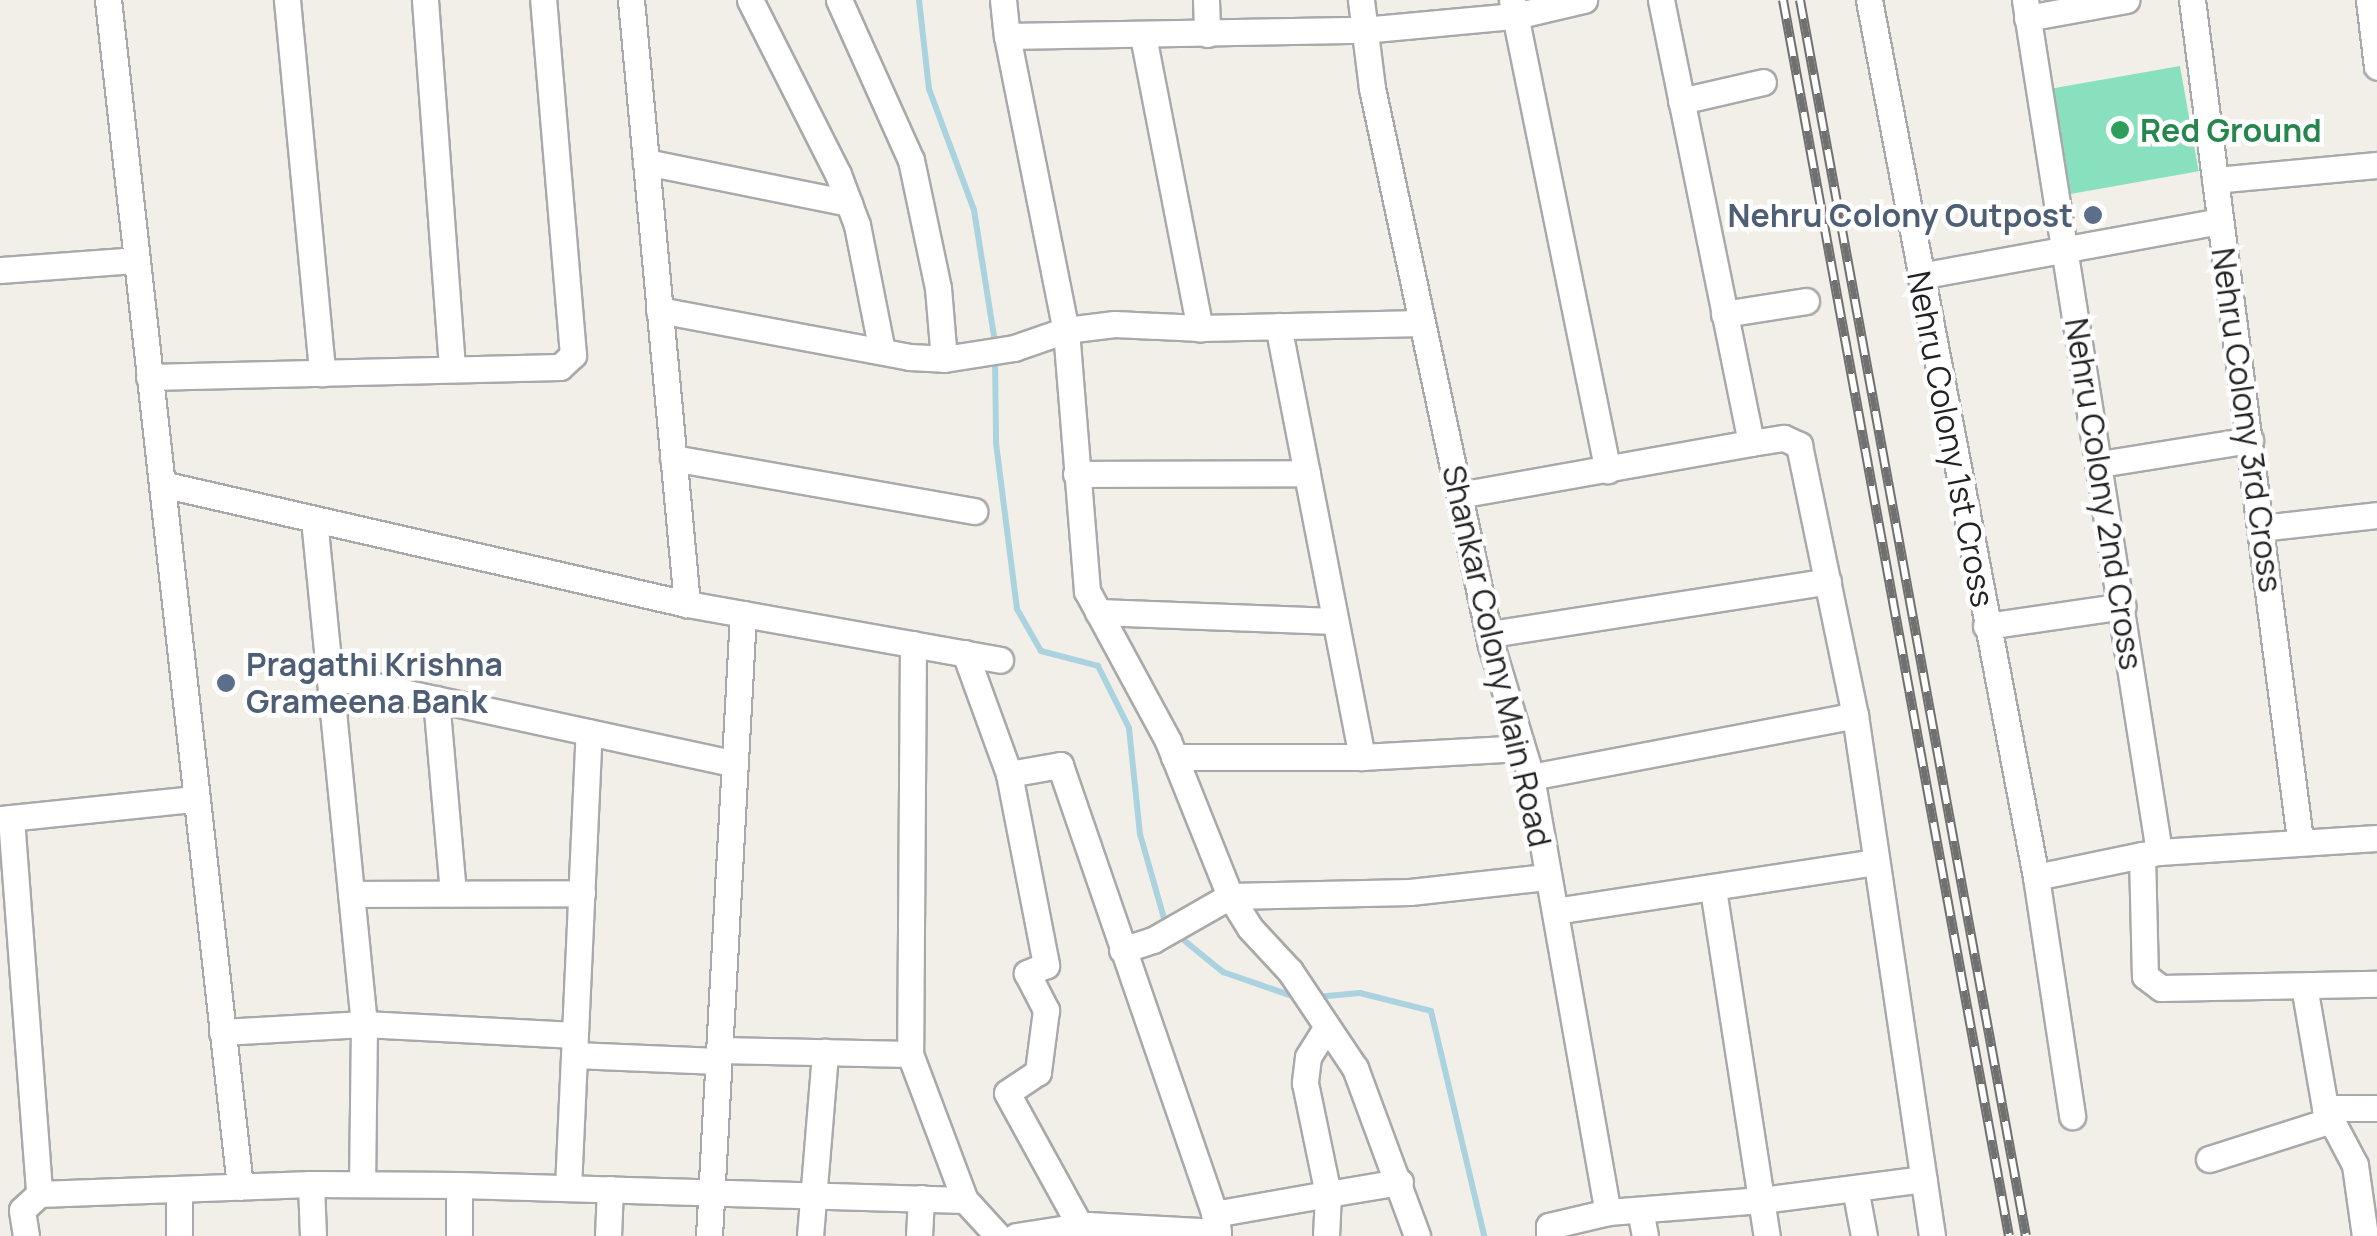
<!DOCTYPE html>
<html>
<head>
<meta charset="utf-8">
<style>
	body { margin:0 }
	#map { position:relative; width:2377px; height:1236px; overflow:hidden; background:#f2efe9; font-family:Manrope,sans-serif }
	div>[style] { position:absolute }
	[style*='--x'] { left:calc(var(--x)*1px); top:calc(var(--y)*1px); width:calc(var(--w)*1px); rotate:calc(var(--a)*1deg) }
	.pitch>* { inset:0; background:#88e0be; transform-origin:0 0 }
	.stream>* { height:6px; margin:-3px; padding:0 3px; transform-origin:3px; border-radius:3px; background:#aad3df }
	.roads { filter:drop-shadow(2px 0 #a9a9a9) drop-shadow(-2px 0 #a9a9a9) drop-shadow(0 2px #a9a9a9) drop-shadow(0 -2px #a9a9a9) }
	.minor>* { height:25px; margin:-12.5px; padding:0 12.5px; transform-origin:12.5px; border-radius:12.5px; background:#fff }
	.rail>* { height:10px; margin-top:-5px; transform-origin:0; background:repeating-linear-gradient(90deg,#fff 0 19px,#707070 0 38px); box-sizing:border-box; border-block:2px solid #707070 }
	.dots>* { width:28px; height:28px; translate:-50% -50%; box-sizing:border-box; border:5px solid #fff; border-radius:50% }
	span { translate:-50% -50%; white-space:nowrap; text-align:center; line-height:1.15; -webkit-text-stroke:9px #fff; paint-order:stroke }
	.leisure-label { font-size:32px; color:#27864d; font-weight:700 }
	.left { translate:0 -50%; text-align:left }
	.service-label { font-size:32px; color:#4e5e75; font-weight:700 }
	.right { translate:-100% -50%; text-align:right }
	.street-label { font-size:32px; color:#222 }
</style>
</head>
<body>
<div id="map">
	<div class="pitch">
		<div style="left:2180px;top:66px;width:107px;height:143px;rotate:80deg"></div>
	</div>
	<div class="stream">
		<div style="--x:919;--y:0;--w:90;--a:83.6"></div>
		<div style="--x:929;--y:89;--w:129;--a:69.6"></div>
		<div style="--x:974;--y:210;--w:135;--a:81"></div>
		<div style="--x:995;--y:356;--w:87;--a:89.3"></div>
		<div style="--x:996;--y:443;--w:167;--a:82.8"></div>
		<div style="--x:1017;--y:609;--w:48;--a:60.3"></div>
		<div style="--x:1041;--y:651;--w:59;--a:14.7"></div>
		<div style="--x:1098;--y:666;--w:69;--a:63.4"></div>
		<div style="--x:1129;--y:728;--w:107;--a:84.1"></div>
		<div style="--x:1140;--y:834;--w:95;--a:74.1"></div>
		<div style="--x:1175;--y:933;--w:62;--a:39.1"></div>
		<div style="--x:1223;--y:972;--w:79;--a:19.1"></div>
		<div style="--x:1316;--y:997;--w:44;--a:-5.2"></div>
		<div style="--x:1360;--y:993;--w:73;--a:14.2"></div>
		<div style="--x:1431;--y:1011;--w:231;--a:76.7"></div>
	</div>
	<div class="roads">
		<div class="minor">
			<div style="--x:108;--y:0;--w:1194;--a:83.65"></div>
			<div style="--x:287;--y:0;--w:375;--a:84.6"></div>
			<div style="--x:425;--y:0;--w:369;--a:85.8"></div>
			<div style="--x:631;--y:0;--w:607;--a:84.7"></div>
			<div style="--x:750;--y:0;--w:195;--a:63.2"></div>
			<div style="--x:838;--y:174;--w:54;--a:69.6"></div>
			<div style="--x:857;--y:225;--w:128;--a:78.8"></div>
			<div style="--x:839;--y:0;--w:175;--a:65.8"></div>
			<div style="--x:911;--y:160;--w:131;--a:78.1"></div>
			<div style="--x:938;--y:288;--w:71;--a:85.2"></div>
			<div style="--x:944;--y:359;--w:71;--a:-8.9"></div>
			<div style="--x:1014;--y:348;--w:55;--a:-19.1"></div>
			<div style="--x:1066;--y:330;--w:49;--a:-7"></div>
			<div style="--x:1115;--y:324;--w:85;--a:2.7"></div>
			<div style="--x:1200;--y:328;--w:222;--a:-1.3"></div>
			<div style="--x:1003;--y:0;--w:36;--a:84"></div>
			<div style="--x:1007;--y:36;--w:300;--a:78.7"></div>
			<div style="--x:1066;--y:330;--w:262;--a:85.4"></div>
			<div style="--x:1087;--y:591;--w:170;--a:61.6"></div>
			<div style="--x:1168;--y:741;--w:167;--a:68.2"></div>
			<div style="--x:1230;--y:896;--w:38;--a:58"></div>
			<div style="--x:1250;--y:928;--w:59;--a:47.1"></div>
			<div style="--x:1290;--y:971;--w:117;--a:56.2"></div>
			<div style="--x:1355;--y:1068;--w:179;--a:69.7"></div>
			<div style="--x:1206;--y:0;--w:34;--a:88"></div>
			<div style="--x:1361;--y:0;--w:89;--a:82.9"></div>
			<div style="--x:1372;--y:88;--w:570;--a:77.94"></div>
			<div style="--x:1491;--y:645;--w:138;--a:73.1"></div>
			<div style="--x:1531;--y:777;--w:442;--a:80"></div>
			<div style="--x:1608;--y:1212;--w:154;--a:-4.5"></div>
			<div style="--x:1762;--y:1200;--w:163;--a:-7.4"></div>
			<div style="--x:1512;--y:0;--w:480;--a:78.5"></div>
			<div style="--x:1661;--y:0;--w:452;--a:78.5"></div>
			<div style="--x:1869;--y:0;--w:893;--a:79.22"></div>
			<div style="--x:2036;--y:877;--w:242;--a:81.4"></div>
			<div style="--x:2025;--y:0;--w:862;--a:81.06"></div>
			<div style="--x:2159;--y:852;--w:17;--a:170"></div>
			<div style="--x:2142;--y:855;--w:121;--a:88.6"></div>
			<div style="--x:2145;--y:976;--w:20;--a:37"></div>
			<div style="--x:2161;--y:988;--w:216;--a:-1.1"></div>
			<div style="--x:2192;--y:0;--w:847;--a:82.67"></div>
			<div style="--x:2369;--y:0;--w:67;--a:83.2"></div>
			<div style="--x:2027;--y:18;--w:101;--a:-10.3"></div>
			<div style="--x:1007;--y:36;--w:356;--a:-1"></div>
			<div style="--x:1363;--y:30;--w:153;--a:-5.3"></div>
			<div style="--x:1515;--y:16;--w:71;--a:-13.1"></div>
			<div style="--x:1143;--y:36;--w:298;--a:79"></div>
			<div style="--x:1681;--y:101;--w:84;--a:-13"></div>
			<div style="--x:646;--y:162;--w:207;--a:11.4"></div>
			<div style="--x:2215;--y:180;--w:163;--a:-5.3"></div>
			<div style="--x:0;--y:270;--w:136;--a:-4.2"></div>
			<div style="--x:1920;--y:276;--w:305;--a:-10.4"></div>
			<div style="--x:659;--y:310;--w:254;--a:10.6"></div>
			<div style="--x:909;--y:357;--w:35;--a:3"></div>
			<div style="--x:1724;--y:314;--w:83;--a:-9"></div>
			<div style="--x:149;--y:377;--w:411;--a:-1.4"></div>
			<div style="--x:560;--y:367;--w:18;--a:-43"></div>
			<div style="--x:573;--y:355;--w:356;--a:-94.8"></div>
			<div style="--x:673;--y:458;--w:306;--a:10"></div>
			<div style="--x:2100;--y:464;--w:152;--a:-9.1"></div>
			<div style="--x:1076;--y:474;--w:231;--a:-0.2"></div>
			<div style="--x:166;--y:485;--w:534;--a:12.87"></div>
			<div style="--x:687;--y:604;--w:318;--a:10.1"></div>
			<div style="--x:1459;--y:495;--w:297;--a:-10.1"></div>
			<div style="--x:1751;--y:443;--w:33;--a:-9"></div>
			<div style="--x:1784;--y:438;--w:17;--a:25"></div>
			<div style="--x:1799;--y:445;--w:276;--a:78.3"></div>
			<div style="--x:1855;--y:715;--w:527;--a:81.59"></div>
			<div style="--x:314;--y:519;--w:507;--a:84.35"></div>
			<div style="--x:364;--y:1024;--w:160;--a:90.7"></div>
			<div style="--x:2261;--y:528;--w:117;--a:-6.4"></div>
			<div style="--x:1098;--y:612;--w:237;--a:2.2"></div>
			<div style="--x:1986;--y:626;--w:138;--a:-8.3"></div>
			<div style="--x:1491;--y:634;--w:341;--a:-8.9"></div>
			<div style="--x:913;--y:644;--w:410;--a:90.4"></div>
			<div style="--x:910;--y:1054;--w:156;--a:69.4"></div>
			<div style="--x:965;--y:1200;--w:49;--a:47.5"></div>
			<div style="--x:965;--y:653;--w:129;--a:70"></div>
			<div style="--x:1009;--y:774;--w:52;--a:-10"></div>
			<div style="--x:1060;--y:765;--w:483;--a:71"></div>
			<div style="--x:1217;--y:1222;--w:14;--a:86"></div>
			<div style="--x:329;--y:676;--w:415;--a:12.2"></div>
			<div style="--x:436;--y:699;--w:195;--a:85"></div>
			<div style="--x:1174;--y:757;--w:188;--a:0"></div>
			<div style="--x:1362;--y:757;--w:439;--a:-101"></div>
			<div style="--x:1362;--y:757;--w:159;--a:-3.2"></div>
			<div style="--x:1009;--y:774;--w:195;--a:79"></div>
			<div style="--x:1046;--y:965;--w:21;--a:157"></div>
			<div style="--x:1027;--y:973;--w:42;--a:62.8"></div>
			<div style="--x:1046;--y:1010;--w:63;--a:97.4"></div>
			<div style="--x:1038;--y:1072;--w:37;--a:146"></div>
			<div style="--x:1007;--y:1093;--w:152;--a:61.2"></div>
			<div style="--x:1531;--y:777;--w:330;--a:-10.8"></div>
			<div style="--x:11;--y:818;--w:377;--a:85.7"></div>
			<div style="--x:0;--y:819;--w:195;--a:-5.9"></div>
			<div style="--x:2159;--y:852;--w:218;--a:-3.7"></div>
			<div style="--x:2036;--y:877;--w:108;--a:-11.7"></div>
			<div style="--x:1713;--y:889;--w:351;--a:81.2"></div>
			<div style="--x:351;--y:894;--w:231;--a:-0.2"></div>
			<div style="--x:1555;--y:911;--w:324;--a:-8.7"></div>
			<div style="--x:1122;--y:950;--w:33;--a:-18"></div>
			<div style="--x:1153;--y:940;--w:89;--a:-29.7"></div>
			<div style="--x:1230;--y:896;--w:180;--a:-1.3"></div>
			<div style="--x:1410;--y:892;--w:137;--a:-6.3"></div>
			<div style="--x:2304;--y:986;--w:124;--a:80.2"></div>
			<div style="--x:2325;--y:1108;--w:64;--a:62.2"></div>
			<div style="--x:2355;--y:1165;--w:72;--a:82"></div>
			<div style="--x:1326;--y:1028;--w:34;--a:122"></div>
			<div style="--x:1308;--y:1057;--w:26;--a:97"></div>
			<div style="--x:1305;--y:1083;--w:113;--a:78.3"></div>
			<div style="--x:1328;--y:1194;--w:73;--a:-9.5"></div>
			<div style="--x:222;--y:1032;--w:142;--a:-3.2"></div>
			<div style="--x:364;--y:1024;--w:211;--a:3"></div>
			<div style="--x:719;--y:1050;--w:191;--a:1.2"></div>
			<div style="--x:574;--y:1055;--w:144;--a:2.4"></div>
			<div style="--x:2325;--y:1108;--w:52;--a:0"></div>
			<div style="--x:2209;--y:1159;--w:128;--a:-17.7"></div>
			<div style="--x:311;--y:1184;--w:52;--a:87.8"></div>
			<div style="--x:568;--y:1188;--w:456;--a:-87.4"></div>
			<div style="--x:1855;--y:1188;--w:49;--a:79.4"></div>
			<div style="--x:1640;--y:1210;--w:26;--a:79"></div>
			<div style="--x:1214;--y:1214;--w:116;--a:-10"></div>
			<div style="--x:1328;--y:1194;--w:42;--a:92.7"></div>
			<div style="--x:26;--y:1236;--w:26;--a:-99"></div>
			<div style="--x:22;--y:1210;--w:23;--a:-43"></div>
			<div style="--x:39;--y:1194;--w:272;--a:-2.1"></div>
			<div style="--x:311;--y:1184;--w:148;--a:0.4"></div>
			<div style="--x:459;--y:1185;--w:506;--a:1.7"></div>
			<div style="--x:179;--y:1236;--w:45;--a:-90"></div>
			<div style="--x:459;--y:1236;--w:51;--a:-90"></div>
			<div style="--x:608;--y:1236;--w:47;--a:-87.6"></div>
			<div style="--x:709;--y:1236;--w:623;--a:-86.87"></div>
			<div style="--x:810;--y:1236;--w:185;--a:-85.3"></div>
			<div style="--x:919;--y:1236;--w:38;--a:-87"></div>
			<div style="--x:1016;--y:1236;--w:73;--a:-8.7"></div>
			<div style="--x:1088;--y:1225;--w:130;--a:3.1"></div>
			<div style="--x:1549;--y:1236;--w:10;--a:-90"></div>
			<div style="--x:1549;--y:1226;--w:61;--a:-13.3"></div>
		</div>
	</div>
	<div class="rail">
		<div style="--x:1783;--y:0;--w:1256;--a:79.64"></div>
		<div style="--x:1800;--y:0;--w:1256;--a:79.64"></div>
	</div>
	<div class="dots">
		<div style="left:2120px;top:130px;background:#2e9e5b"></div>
		<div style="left:2093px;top:215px;background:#5c6f8a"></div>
		<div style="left:226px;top:683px;background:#5c6f8a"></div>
	</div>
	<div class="leisure-label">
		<span class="left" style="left:2140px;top:130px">Red Ground</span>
	</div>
	<div class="service-label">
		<span class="right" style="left:2073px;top:215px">Nehru Colony Outpost</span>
		<span class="left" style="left:246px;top:683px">Pragathi Krishna<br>Grameena Bank</span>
	</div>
	<div class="street-label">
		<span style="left:2247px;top:420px;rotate:82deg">Nehru Colony 3rd Cross</span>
		<span style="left:1951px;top:439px;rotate:79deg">Nehru Colony 1st Cross</span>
		<span style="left:2104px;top:494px;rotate:81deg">Nehru Colony 2nd Cross</span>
		<span style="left:1497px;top:656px;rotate:77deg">Shankar Colony Main Road</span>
	</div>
</div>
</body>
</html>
